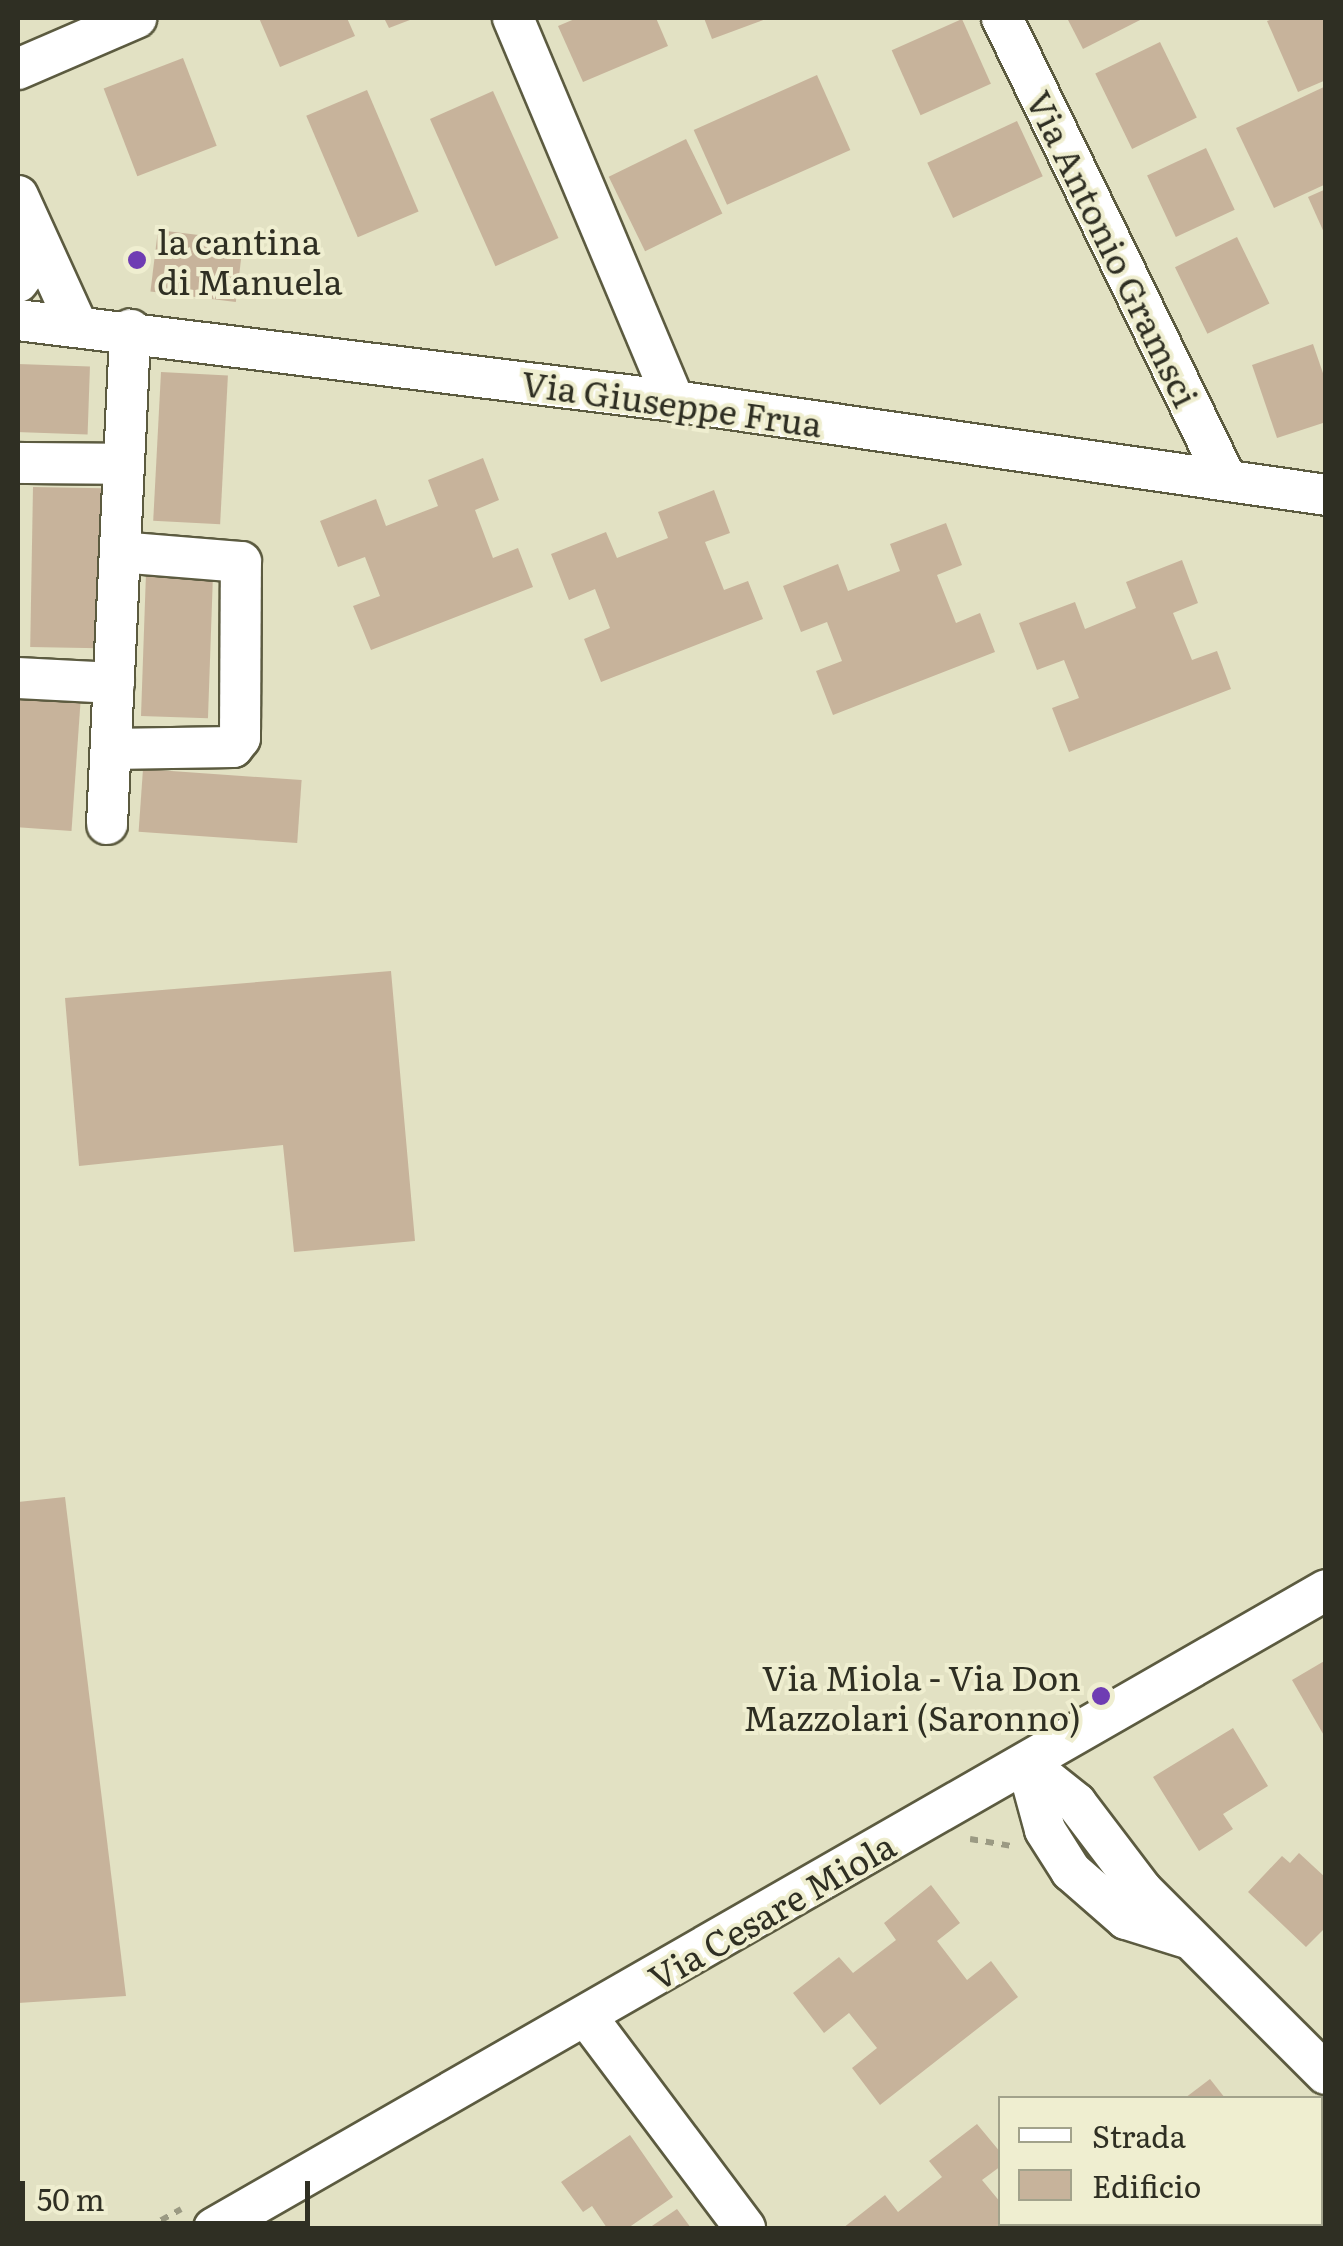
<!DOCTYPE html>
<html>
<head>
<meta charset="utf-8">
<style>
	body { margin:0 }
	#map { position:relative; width:1343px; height:2246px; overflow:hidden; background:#e2e1c3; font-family:Literata,serif }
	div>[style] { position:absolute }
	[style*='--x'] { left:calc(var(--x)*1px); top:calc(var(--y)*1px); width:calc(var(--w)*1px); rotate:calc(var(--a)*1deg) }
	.building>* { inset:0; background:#c7b39b; transform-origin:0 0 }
	.path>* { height:6px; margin-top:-3px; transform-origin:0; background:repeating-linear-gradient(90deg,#9b9a83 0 8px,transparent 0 16px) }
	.roads { filter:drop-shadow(2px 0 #5c5b40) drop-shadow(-2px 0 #5c5b40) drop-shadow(0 2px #5c5b40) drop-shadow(0 -2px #5c5b40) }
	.minor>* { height:40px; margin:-20px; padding:0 20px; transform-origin:20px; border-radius:20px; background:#fff }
	.dots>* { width:28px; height:28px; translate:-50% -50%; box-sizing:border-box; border:5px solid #efeed0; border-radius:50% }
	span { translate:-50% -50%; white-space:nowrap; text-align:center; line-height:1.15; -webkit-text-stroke:8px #efeed0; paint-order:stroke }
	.poi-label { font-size:35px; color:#2f2f23 }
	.left { translate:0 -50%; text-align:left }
	.right { translate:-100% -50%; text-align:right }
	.street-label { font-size:35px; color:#2f2f23 }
	.frame { position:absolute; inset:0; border:20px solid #2f2f23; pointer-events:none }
	.legend { position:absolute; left:998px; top:2096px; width:325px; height:130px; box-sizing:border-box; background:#efeed0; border:2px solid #a2a28b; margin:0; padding:12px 18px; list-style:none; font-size:30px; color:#2f2f23 }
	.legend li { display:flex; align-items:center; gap:20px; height:50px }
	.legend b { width:50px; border:2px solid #a2a28b }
	.scale { position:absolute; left:20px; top:2181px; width:290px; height:45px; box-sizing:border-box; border:5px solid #2f2f23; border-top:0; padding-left:12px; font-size:30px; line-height:35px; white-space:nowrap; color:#2f2f23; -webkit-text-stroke:8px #efeed0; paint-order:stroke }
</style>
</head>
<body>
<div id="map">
	<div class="building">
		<div style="clip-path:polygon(259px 18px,347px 18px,355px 36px,280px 67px)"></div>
		<div style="clip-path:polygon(384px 18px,415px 18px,389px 28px)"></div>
		<div style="clip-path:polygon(577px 18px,656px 18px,668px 46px,583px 82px,558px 26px)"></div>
		<div style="clip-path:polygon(704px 18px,769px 18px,712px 39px)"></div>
		<div style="clip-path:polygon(1067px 18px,1144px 18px,1083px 49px)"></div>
		<div style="clip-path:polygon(1276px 18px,1326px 18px,1326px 80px,1298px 92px,1267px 21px)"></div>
		<div style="left:962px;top:19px;width:71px;height:77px;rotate:66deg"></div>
		<div style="left:1160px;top:42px;width:84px;height:72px;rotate:64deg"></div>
		<div style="left:183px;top:58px;width:94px;height:85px;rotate:69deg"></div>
		<div style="left:817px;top:75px;width:82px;height:135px;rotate:66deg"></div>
		<div style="clip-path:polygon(1326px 86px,1326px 184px,1274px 208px,1236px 128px)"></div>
		<div style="left:367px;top:90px;width:132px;height:66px;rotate:67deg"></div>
		<div style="left:493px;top:91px;width:161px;height:69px;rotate:66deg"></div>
		<div style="left:1017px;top:121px;width:61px;height:99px;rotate:65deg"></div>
		<div style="left:686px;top:139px;width:83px;height:86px;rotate:64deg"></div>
		<div style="left:1206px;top:148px;width:68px;height:65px;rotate:65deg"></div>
		<div style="clip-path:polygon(1326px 189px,1326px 237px,1308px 197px)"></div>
		<div style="left:158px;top:230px;width:86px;height:62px;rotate:7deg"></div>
		<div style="left:1237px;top:237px;width:74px;height:69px;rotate:64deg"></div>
		<div style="clip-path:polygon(1313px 344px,1326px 382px,1326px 422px,1277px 438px,1252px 365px)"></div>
		<div style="left:18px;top:364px;width:72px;height:68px;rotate:2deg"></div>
		<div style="left:161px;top:372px;width:67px;height:149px;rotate:3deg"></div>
		<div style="clip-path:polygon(483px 458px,499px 500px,475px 510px,493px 558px,518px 548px,533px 587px,371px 650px,353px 606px,380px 596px,365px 557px,338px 567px,320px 521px,376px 499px,386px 526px,438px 506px,428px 480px)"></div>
		<div style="left:33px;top:487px;width:69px;height:160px;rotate:1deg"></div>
		<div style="clip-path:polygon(714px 490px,730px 533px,705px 542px,724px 590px,748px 581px,763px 619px,601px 682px,584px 639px,610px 628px,595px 589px,569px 600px,551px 554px,606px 532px,617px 558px,668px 538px,658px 512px)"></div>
		<div style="clip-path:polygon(946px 523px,962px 565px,937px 575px,956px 623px,980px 613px,995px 652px,833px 715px,816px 671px,842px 661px,827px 622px,801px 632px,783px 586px,838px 564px,848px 591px,900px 571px,890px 544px)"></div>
		<div style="clip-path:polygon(1182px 560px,1198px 603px,1173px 613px,1192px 660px,1217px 651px,1231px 689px,1069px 752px,1052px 708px,1079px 698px,1064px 660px,1037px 670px,1019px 623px,1075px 602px,1085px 629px,1136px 608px,1126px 582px)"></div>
		<div style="left:146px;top:573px;width:67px;height:143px;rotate:2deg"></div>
		<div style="left:20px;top:693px;width:61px;height:134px;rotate:4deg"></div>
		<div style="left:143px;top:769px;width:159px;height:63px;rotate:4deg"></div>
		<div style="clip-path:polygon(391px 971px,415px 1241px,294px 1252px,283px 1145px,79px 1166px,65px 998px)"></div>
		<div style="clip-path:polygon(65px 1497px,126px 1996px,18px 2003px,18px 1502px)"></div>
		<div style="clip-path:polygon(1326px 1660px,1326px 1739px,1292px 1680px)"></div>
		<div style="clip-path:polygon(1233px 1728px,1268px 1786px,1223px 1814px,1233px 1829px,1199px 1851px,1153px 1777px)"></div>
		<div style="clip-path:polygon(1299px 1853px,1326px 1878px,1326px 1927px,1306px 1947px,1248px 1892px,1282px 1856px,1290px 1863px)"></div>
		<div style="clip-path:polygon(931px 1885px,960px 1923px,937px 1941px,967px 1980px,991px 1961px,1018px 1997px,880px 2105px,852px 2068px,877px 2048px,849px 2013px,824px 2033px,793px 1993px,839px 1957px,853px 1973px,896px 1940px,884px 1923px)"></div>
		<div style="clip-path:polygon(1210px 2079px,1225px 2098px,1185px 2098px)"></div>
		<div style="clip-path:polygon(977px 2124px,1001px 2153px,1001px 2166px,982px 2180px,1001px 2203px,1001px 2224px,1059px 2228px,843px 2228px,885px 2195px,898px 2212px,942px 2177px,929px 2161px)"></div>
		<div style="clip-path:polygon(630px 2135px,673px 2197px,628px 2228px,607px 2228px,592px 2206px,583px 2212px,561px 2182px)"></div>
		<div style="clip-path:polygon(677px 2209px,691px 2228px,649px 2228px)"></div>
		<div style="clip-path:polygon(1141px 2224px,1255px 2224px,1249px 2228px)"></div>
	</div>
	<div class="path">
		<div style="--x:970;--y:1839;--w:43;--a:9.5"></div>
		<div style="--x:1320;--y:2117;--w:8;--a:40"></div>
		<div style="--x:147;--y:2228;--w:39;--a:-29"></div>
	</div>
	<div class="roads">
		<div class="minor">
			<div style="--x:513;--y:18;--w:415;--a:67.2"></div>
			<div style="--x:1002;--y:18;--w:513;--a:64.08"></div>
			<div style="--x:18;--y:69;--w:129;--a:-23.4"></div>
			<div style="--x:18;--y:196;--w:140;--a:65.5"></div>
			<div style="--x:18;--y:282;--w:27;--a:-54"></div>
			<div style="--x:34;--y:260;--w:23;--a:-85"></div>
			<div style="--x:18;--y:320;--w:661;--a:7.04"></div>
			<div style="--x:674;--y:401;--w:659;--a:8.2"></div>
			<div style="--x:18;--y:463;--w:106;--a:0.5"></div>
			<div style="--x:18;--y:678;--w:96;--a:3"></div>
			<div style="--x:111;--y:749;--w:122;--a:-0.9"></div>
			<div style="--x:233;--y:747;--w:11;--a:-52"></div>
			<div style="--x:240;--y:738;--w:176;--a:-89.7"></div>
			<div style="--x:241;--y:562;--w:121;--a:-175.3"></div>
			<div style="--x:107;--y:824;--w:495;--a:-87.3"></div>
			<div style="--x:1027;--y:1764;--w:63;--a:38.5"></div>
			<div style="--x:1076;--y:1803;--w:109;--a:52.8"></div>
			<div style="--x:1142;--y:1890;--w:260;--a:45"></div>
			<div style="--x:1027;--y:1764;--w:68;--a:74.7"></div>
			<div style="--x:1045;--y:1830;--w:49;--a:57.6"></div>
			<div style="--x:1071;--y:1871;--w:73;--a:41.1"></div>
			<div style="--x:1126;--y:1919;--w:61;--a:17.2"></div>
			<div style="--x:586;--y:2016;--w:265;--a:53.1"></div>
			<div style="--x:214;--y:2228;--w:1282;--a:-29.84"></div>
		</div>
	</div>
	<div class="dots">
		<div style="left:137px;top:260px;background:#6f3cb3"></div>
		<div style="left:1101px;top:1696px;background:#6f3cb3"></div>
	</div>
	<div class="poi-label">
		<span class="left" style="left:157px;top:260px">la cantina<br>di Manuela</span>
		<span class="right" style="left:1081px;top:1696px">Via Miola - Via Don<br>Mazzolari (Saronno)</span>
	</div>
	<div class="street-label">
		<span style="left:1114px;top:248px;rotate:64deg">Via Antonio Gramsci</span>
		<span style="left:672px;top:402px;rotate:8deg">Via Giuseppe Frua</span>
		<span style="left:771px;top:1910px;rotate:-30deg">Via Cesare Miola</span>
	</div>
	<div class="frame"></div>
	<ul class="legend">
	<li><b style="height:12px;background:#fff"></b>Strada</li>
	<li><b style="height:28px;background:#c7b39b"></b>Edificio</li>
	</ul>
	<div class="scale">50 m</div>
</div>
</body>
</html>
